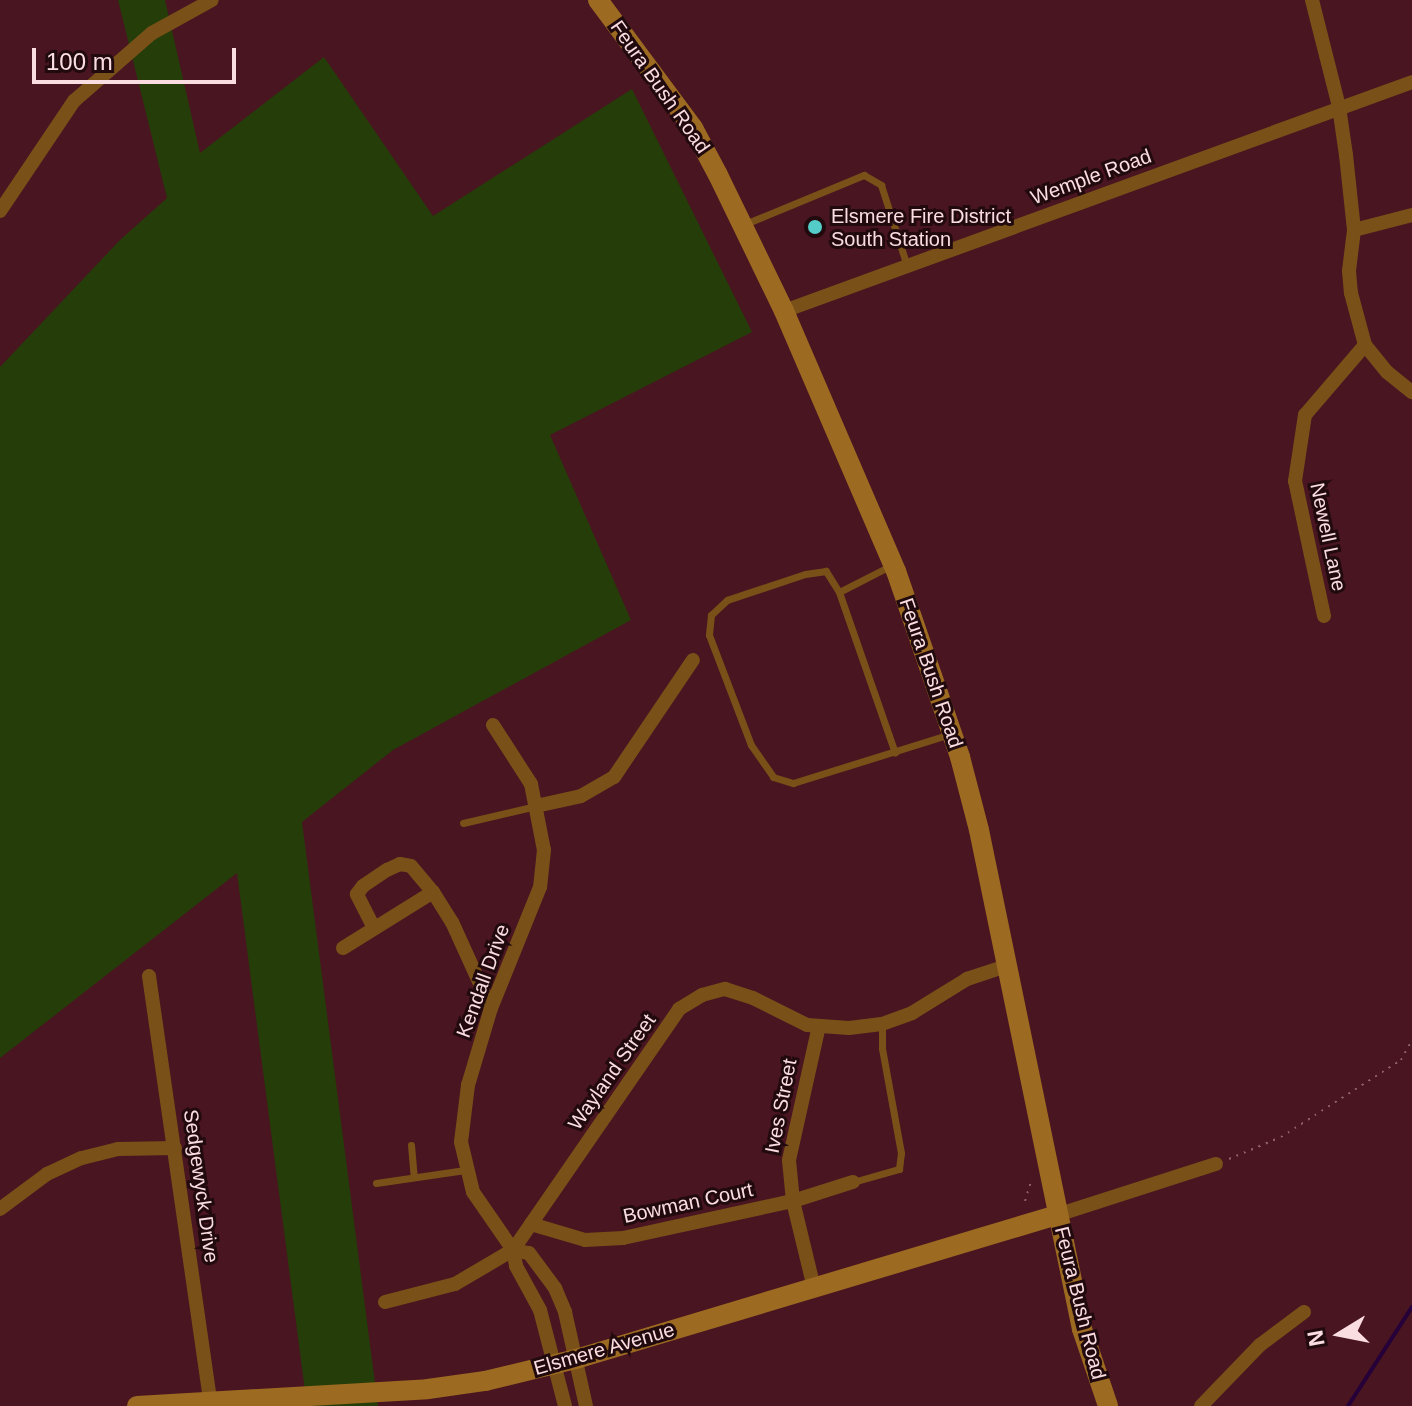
<!DOCTYPE html>
<html>
<head>
<meta charset="utf-8">
<style>
	body { margin:0 }
	#map { position:relative; width:1412px; height:1406px; overflow:hidden; background:#491520; font-family:Helvetica,sans-serif }
	div>[style] { position:absolute }
	[style*='--x'] { left:calc(var(--x)*1px); top:calc(var(--y)*1px); width:calc(var(--w)*1px); rotate:calc(var(--a)*1deg) }
	.green>* { inset:0; background:#253d09 }
	.stream>* { height:4px; margin:-2px; padding:0 2px; transform-origin:2px; border-radius:2px; background:#260039 }
	.path>* { height:2px; margin-top:-1px; transform-origin:0; background:repeating-linear-gradient(90deg,#8c6169 0 2px,transparent 0 8px) }
	.service>* { height:7px; margin:-3.5px; padding:0 3.5px; transform-origin:3.5px; border-radius:3.5px; background:#795118 }
	.minor>* { height:14px; margin:-7px; padding:0 7px; transform-origin:7px; border-radius:7px; background:#795118 }
	.secondary>* { height:20px; margin:-10px; padding:0 10px; transform-origin:10px; border-radius:10px; background:#9d6a21 }
	.dots>* { width:22px; height:22px; translate:-50% -50%; box-sizing:border-box; border:4px solid #210a0e; border-radius:50% }
	span { translate:-50% -50%; white-space:nowrap; text-align:center; line-height:1.15; -webkit-text-stroke:6px #210a0e; paint-order:stroke }
	.street-label { font-size:20px; color:#fadde0 }
	.poi-label { font-size:20px; color:#fadde0 }
	.left { translate:0 -50%; text-align:left }
	.north { position:absolute; left:1300px; top:1294px; width:80px; height:80px; -webkit-text-stroke:6px #210a0e; paint-order:stroke; rotate:260deg; font-size:22px; font-weight:700; line-height:32px; text-align:center; color:#fadde0 }
	.north::after { content:''; display:block; margin:auto; width:28px; height:36px; background:#fadde0; clip-path:polygon(50% 0,100% 100%,50% 72%,0 100%) }
	.scale { position:absolute; left:32px; top:48px; width:204px; height:36px; box-sizing:border-box; border:4px solid #fadde0; border-top:0; padding-left:10px; font-size:24px; line-height:28px; white-space:nowrap; color:#fadde0; -webkit-text-stroke:6px #210a0e; paint-order:stroke }
</style>
</head>
<body>
<div id="map">
	<div class="green">
		<div style="clip-path:polygon(118px 0,165px 0,200px 153px,324px 57px,433px 216px,632px 89px,752px 332px,550px 435px,631px 620px,393px 750px,302px 822px,378px 1406px,307px 1406px,237px 873px,0 1058px,0 367px,119px 241px,167px 198px)"></div>
	</div>
	<div class="stream">
		<div style="--x:1348;--y:1406;--w:118;--a:-57.1"></div>
	</div>
	<div class="path">
		<div style="--x:1229;--y:1159;--w:56;--a:-22.9"></div>
		<div style="--x:1281;--y:1137;--w:143;--a:-32.7"></div>
		<div style="--x:1401;--y:1060;--w:23;--a:-61"></div>
		<div style="--x:1025;--y:1201;--w:24;--a:-73"></div>
	</div>
	<div class="service">
		<div style="--x:745;--y:224;--w:129;--a:-22.4"></div>
		<div style="--x:864;--y:175;--w:20;--a:30"></div>
		<div style="--x:881;--y:185;--w:85;--a:72.2"></div>
		<div style="--x:892;--y:565;--w:59;--a:153"></div>
		<div style="--x:839;--y:592;--w:25;--a:-122"></div>
		<div style="--x:826;--y:571;--w:21;--a:172"></div>
		<div style="--x:805;--y:574;--w:82;--a:161.6"></div>
		<div style="--x:727;--y:600;--w:22;--a:137"></div>
		<div style="--x:711;--y:615;--w:20;--a:96"></div>
		<div style="--x:709;--y:635;--w:118;--a:69.1"></div>
		<div style="--x:751;--y:745;--w:39;--a:55"></div>
		<div style="--x:773;--y:777;--w:21;--a:17"></div>
		<div style="--x:793;--y:783;--w:164;--a:-17.3"></div>
		<div style="--x:839;--y:592;--w:170;--a:70.8"></div>
		<div style="--x:463;--y:823;--w:75;--a:-13.1"></div>
		<div style="--x:411;--y:1145;--w:32;--a:85"></div>
		<div style="--x:853;--y:1182;--w:48;--a:-15.8"></div>
		<div style="--x:899;--y:1169;--w:16;--a:-83"></div>
		<div style="--x:901;--y:1153;--w:107;--a:-100.3"></div>
		<div style="--x:882;--y:1048;--w:24;--a:-90"></div>
		<div style="--x:376;--y:1183;--w:90;--a:-8.3"></div>
	</div>
	<div class="minor">
		<div style="--x:1312;--y:0;--w:110;--a:75.8"></div>
		<div style="--x:1339;--y:107;--w:49;--a:81.7"></div>
		<div style="--x:1346;--y:155;--w:75;--a:83.9"></div>
		<div style="--x:1354;--y:230;--w:41;--a:97"></div>
		<div style="--x:1349;--y:271;--w:22;--a:85"></div>
		<div style="--x:1351;--y:293;--w:54;--a:74.9"></div>
		<div style="--x:1365;--y:345;--w:35;--a:51"></div>
		<div style="--x:1387;--y:372;--w:32;--a:39"></div>
		<div style="--x:0;--y:211;--w:133;--a:-56.1"></div>
		<div style="--x:74;--y:101;--w:103;--a:-41.1"></div>
		<div style="--x:152;--y:33;--w:68;--a:-28.8"></div>
		<div style="--x:1354;--y:230;--w:60;--a:-14.5"></div>
		<div style="--x:784;--y:311;--w:668;--a:-20.03"></div>
		<div style="--x:1324;--y:616;--w:138;--a:-102.1"></div>
		<div style="--x:1295;--y:481;--w:67;--a:-81.4"></div>
		<div style="--x:1305;--y:415;--w:92;--a:-49.4"></div>
		<div style="--x:493;--y:725;--w:70;--a:57.2"></div>
		<div style="--x:531;--y:784;--w:67;--a:78.9"></div>
		<div style="--x:544;--y:850;--w:37;--a:96"></div>
		<div style="--x:540;--y:887;--w:131;--a:112"></div>
		<div style="--x:491;--y:1008;--w:80;--a:106.6"></div>
		<div style="--x:468;--y:1085;--w:57;--a:97"></div>
		<div style="--x:461;--y:1142;--w:51;--a:76.5"></div>
		<div style="--x:473;--y:1192;--w:70;--a:55.4"></div>
		<div style="--x:513;--y:1250;--w:16;--a:79"></div>
		<div style="--x:516;--y:1266;--w:50;--a:61.4"></div>
		<div style="--x:540;--y:1310;--w:99;--a:75.4"></div>
		<div style="--x:536;--y:806;--w:46;--a:-12.5"></div>
		<div style="--x:581;--y:796;--w:38;--a:-30"></div>
		<div style="--x:614;--y:777;--w:141;--a:-56"></div>
		<div style="--x:374;--y:928;--w:38;--a:-117"></div>
		<div style="--x:357;--y:894;--w:10;--a:-53"></div>
		<div style="--x:363;--y:886;--w:29;--a:-34"></div>
		<div style="--x:387;--y:870;--w:14;--a:-25"></div>
		<div style="--x:400;--y:864;--w:11;--a:10"></div>
		<div style="--x:411;--y:866;--w:34;--a:50"></div>
		<div style="--x:343;--y:948;--w:106;--a:-31.9"></div>
		<div style="--x:433;--y:892;--w:36;--a:58"></div>
		<div style="--x:452;--y:922;--w:94;--a:65.6"></div>
		<div style="--x:149;--y:976;--w:434;--a:81.8"></div>
		<div style="--x:0;--y:1209;--w:59;--a:-36.7"></div>
		<div style="--x:47;--y:1174;--w:38;--a:-25"></div>
		<div style="--x:82;--y:1158;--w:37;--a:-14"></div>
		<div style="--x:118;--y:1149;--w:57;--a:-1"></div>
		<div style="--x:1057;--y:1215;--w:167;--a:-17.8"></div>
		<div style="--x:531;--y:1224;--w:56;--a:16.5"></div>
		<div style="--x:585;--y:1240;--w:38;--a:-3"></div>
		<div style="--x:623;--y:1238;--w:174;--a:-12.3"></div>
		<div style="--x:793;--y:1201;--w:63;--a:-17.6"></div>
		<div style="--x:513;--y:1250;--w:16;--a:11"></div>
		<div style="--x:529;--y:1253;--w:44;--a:53.4"></div>
		<div style="--x:555;--y:1288;--w:26;--a:67"></div>
		<div style="--x:565;--y:1312;--w:96;--a:77.4"></div>
		<div style="--x:814;--y:1288;--w:89;--a:-103.6"></div>
		<div style="--x:793;--y:1201;--w:41;--a:-95.6"></div>
		<div style="--x:789;--y:1160;--w:137;--a:-77.4"></div>
		<div style="--x:385;--y:1302;--w:72;--a:-14.4"></div>
		<div style="--x:455;--y:1284;--w:67;--a:-30.4"></div>
		<div style="--x:513;--y:1250;--w:293;--a:-55.4"></div>
		<div style="--x:679;--y:1009;--w:27;--a:-31"></div>
		<div style="--x:702;--y:995;--w:24;--a:-15"></div>
		<div style="--x:725;--y:989;--w:29;--a:18"></div>
		<div style="--x:753;--y:998;--w:60;--a:26.6"></div>
		<div style="--x:807;--y:1025;--w:42;--a:4.1"></div>
		<div style="--x:849;--y:1028;--w:33;--a:-7"></div>
		<div style="--x:882;--y:1024;--w:32;--a:-20"></div>
		<div style="--x:912;--y:1013;--w:65;--a:-31.7"></div>
		<div style="--x:967;--y:979;--w:41;--a:-18.4"></div>
		<div style="--x:1201;--y:1406;--w:85;--a:-46"></div>
		<div style="--x:1260;--y:1345;--w:55;--a:-36.9"></div>
	</div>
	<div class="secondary">
		<div style="--x:598;--y:0;--w:159;--a:53.4"></div>
		<div style="--x:693;--y:128;--w:53;--a:62"></div>
		<div style="--x:718;--y:175;--w:151;--a:64.1"></div>
		<div style="--x:784;--y:311;--w:283;--a:66.7"></div>
		<div style="--x:896;--y:571;--w:197;--a:71"></div>
		<div style="--x:960;--y:757;--w:75;--a:75.4"></div>
		<div style="--x:979;--y:830;--w:510;--a:78.34"></div>
		<div style="--x:1082;--y:1329;--w:81;--a:71.3"></div>
		<div style="--x:137;--y:1406;--w:291;--a:-3.3"></div>
		<div style="--x:428;--y:1389;--w:58;--a:-8"></div>
		<div style="--x:485;--y:1381;--w:94;--a:-13.6"></div>
		<div style="--x:576;--y:1359;--w:502;--a:-16.67"></div>
	</div>
	<div class="dots">
		<div style="left:815px;top:227px;background:#54cdc8"></div>
	</div>
	<div class="street-label">
		<span style="left:660px;top:87px;rotate:55deg">Feura Bush Road</span>
		<span style="left:1091px;top:177px;rotate:-20deg">Wemple Road</span>
		<span style="left:1328px;top:537px;rotate:78deg">Newell Lane</span>
		<span style="left:931px;top:673px;rotate:71deg">Feura Bush Road</span>
		<span style="left:483px;top:981px;rotate:-70deg">Kendall Drive</span>
		<span style="left:612px;top:1072px;rotate:-55deg">Wayland Street</span>
		<span style="left:781px;top:1106px;rotate:-79deg">Ives Street</span>
		<span style="left:201px;top:1186px;rotate:82deg">Sedgewyck Drive</span>
		<span style="left:688px;top:1203px;rotate:-12deg">Bowman Court</span>
		<span style="left:1080px;top:1303px;rotate:76deg">Feura Bush Road</span>
		<span style="left:604px;top:1349px;rotate:-16deg">Elsmere Avenue</span>
	</div>
	<div class="poi-label">
		<span class="left" style="left:831px;top:228px">Elsmere Fire District<br>South Station</span>
	</div>
	<div class="north">N</div>
	<div class="scale">100 m</div>
</div>
</body>
</html>
